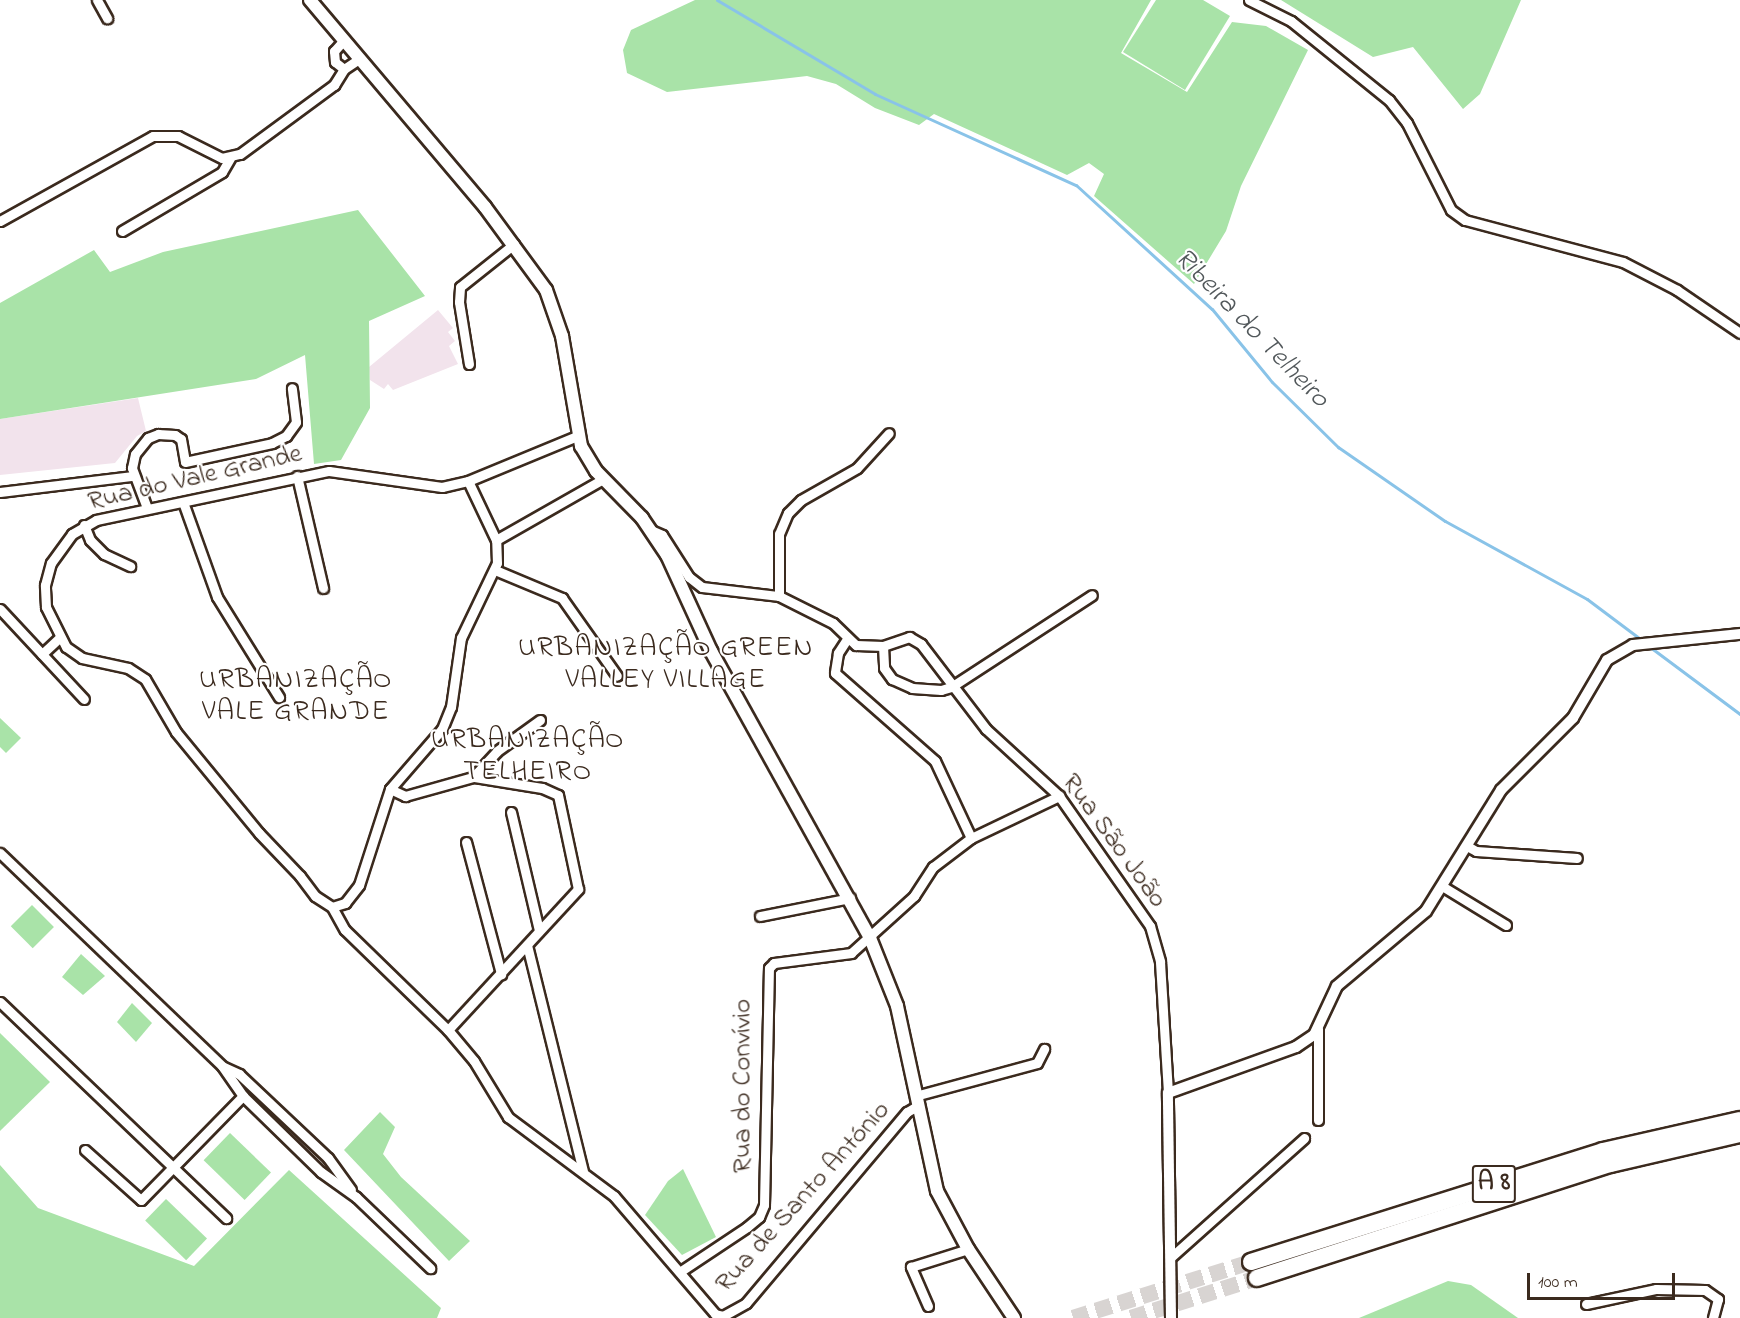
<!DOCTYPE html>
<html>
<head>
<meta charset="utf-8">
<style>
	body { margin:0 }
	#map { position:relative; width:1740px; height:1318px; overflow:hidden; background:#fff; font-family:"Indie Flower",sans-serif }
	div>[style] { position:absolute }
	[style*='--x'] { left:calc(var(--x)*1px); top:calc(var(--y)*1px); width:calc(var(--w)*1px); rotate:calc(var(--a)*1deg) }
	.built>* { inset:0; background:#f2e3ec }
	.green>* { inset:0; background:#a9e3a8; transform-origin:0 0 }
	.stream>* { height:3px; margin:-1.5px; padding:0 1.5px; transform-origin:1.5px; border-radius:1.5px; background:#89c3e8 }
	.motorway-tunnel>* { height:16px; margin-top:-8px; transform-origin:0; background:repeating-linear-gradient(90deg,#d8d4d2 0 16px,transparent 0 24px) }
	.roads { filter:drop-shadow(2px 0 #3b2a1e) drop-shadow(-2px 0 #3b2a1e) drop-shadow(0 2px #3b2a1e) drop-shadow(0 -2px #3b2a1e) }
	.minor>* { height:9px; margin:-4.5px; padding:0 4.5px; transform-origin:4.5px; border-radius:4.5px; background:#fff }
	.tertiary>* { height:10px; margin:-5px; padding:0 5px; transform-origin:5px; border-radius:5px; background:#fff }
	.secondary>* { height:12px; margin:-6px; padding:0 6px; transform-origin:6px; border-radius:6px; background:#fff }
	.motorway>* { height:16px; margin:-8px; padding:0 8px; transform-origin:8px; border-radius:8px; background:#fff }
	span { translate:-50% -50%; white-space:nowrap; text-align:center; line-height:1.15; -webkit-text-stroke:4.5px #fff; paint-order:stroke }
	.shield-label span { padding:2px 4px; background:#fff; border:2px solid; border-radius:4px; -webkit-text-stroke-width:0 }
	.shield-label { font-size:26px; color:#3b2a1e; font-weight:700 }
	.street-label { font-size:27px; color:#3b2a1e }
	.water-label { font-size:28px; color:#52585b; font-style:italic }
	.neighbourhood-label { font-size:28px; color:#3b2a1e; letter-spacing:1.5px }
	.scale { position:absolute; left:1527px; top:1273px; width:148px; height:27px; box-sizing:border-box; border:3px solid #3b2a1e; border-top:0; padding-left:8px; font-size:18px; line-height:21px; white-space:nowrap; color:#3b2a1e; -webkit-text-stroke:4px #fff; paint-order:stroke }
</style>
</head>
<body>
<div id="map">
	<div class="built">
		<div style="clip-path:polygon(438px 310px,453px 328px,448px 332px,455px 341px,449px 346px,458px 364px,393px 390px,388px 384px,384px 389px,370px 380px,369px 367px)"></div>
		<div style="clip-path:polygon(138px 398px,146px 431px,137px 436px,115px 463px,0 475px,0 419px)"></div>
	</div>
	<div class="green">
		<div style="clip-path:polygon(695px 0,1151px 0,1121px 53px,1187px 92px,1232px 22px,1266px 26px,1308px 50px,1241px 186px,1226px 231px,1194px 284px,1094px 196px,1104px 174px,1089px 163px,1067px 175px,934px 114px,919px 125px,875px 108px,836px 84px,807px 76px,667px 92px,627px 73px,623px 50px,631px 30px)"></div>
		<div style="clip-path:polygon(1156px 0,1203px 0,1230px 16px,1185px 90px,1123px 52px)"></div>
		<div style="clip-path:polygon(1281px 0,1521px 0,1480px 94px,1463px 109px,1413px 47px,1373px 57px)"></div>
		<div style="clip-path:polygon(358px 210px,425px 296px,369px 321px,370px 408px,341px 460px,314px 464px,305px 355px,256px 379px,0 419px,0 303px,94px 250px,110px 272px,163px 252px)"></div>
		<div style="clip-path:polygon(0 718px,21px 738px,6px 753px,0 747px)"></div>
		<div style="left:32px;top:905px;width:31px;height:30px;rotate:45deg"></div>
		<div style="clip-path:polygon(81px 954px,105px 976px,83px 995px,62px 977px)"></div>
		<div style="clip-path:polygon(132px 1003px,152px 1023px,136px 1042px,117px 1022px)"></div>
		<div style="clip-path:polygon(0 1033px,50px 1082px,0 1131px)"></div>
		<div style="clip-path:polygon(380px 1112px,395px 1127px,383px 1154px,401px 1177px,470px 1241px,449px 1261px,344px 1150px)"></div>
		<div style="left:230px;top:1133px;width:57px;height:38px;rotate:44deg"></div>
		<div style="clip-path:polygon(0 1165px,38px 1208px,194px 1266px,289px 1170px,441px 1308px,437px 1318px,0 1318px)"></div>
		<div style="clip-path:polygon(683px 1169px,716px 1237px,682px 1255px,645px 1215px,668px 1181px)"></div>
		<div style="left:166px;top:1199px;width:57px;height:30px;rotate:44deg"></div>
		<div style="clip-path:polygon(1448px 1281px,1471px 1285px,1518px 1318px,1359px 1318px)"></div>
	</div>
	<div class="stream">
		<div style="--x:717;--y:0;--w:184;--a:30.7"></div>
		<div style="--x:875;--y:94;--w:221;--a:24.4"></div>
		<div style="--x:1076;--y:185;--w:184;--a:42.4"></div>
		<div style="--x:1212;--y:309;--w:94;--a:50.6"></div>
		<div style="--x:1272;--y:382;--w:93;--a:44.6"></div>
		<div style="--x:1338;--y:447;--w:130;--a:34.7"></div>
		<div style="--x:1445;--y:521;--w:162;--a:28.8"></div>
		<div style="--x:1587;--y:599;--w:70;--a:36.9"></div>
		<div style="--x:1650;--y:647;--w:112;--a:36.7"></div>
	</div>
	<div class="motorway-tunnel">
		<div style="--x:1073;--y:1318;--w:187;--a:-17.5"></div>
		<div style="--x:1131;--y:1318;--w:132;--a:-17.6"></div>
	</div>
	<div class="roads">
		<div class="minor">
			<div style="--x:97;--y:0;--w:21;--a:61"></div>
			<div style="--x:1249;--y:0;--w:47;--a:26.6"></div>
			<div style="--x:1291;--y:21;--w:126;--a:38.9"></div>
			<div style="--x:1389;--y:100;--w:29;--a:52"></div>
			<div style="--x:1407;--y:123;--w:97;--a:63.2"></div>
			<div style="--x:1451;--y:210;--w:17;--a:36"></div>
			<div style="--x:1465;--y:220;--w:163;--a:14.9"></div>
			<div style="--x:1623;--y:262;--w:61;--a:27.4"></div>
			<div style="--x:1677;--y:290;--w:76;--a:34.3"></div>
			<div style="--x:344;--y:40;--w:15;--a:132"></div>
			<div style="--x:334;--y:51;--w:11;--a:85"></div>
			<div style="--x:335;--y:62;--w:11;--a:38"></div>
			<div style="--x:344;--y:69;--w:18;--a:-34"></div>
			<div style="--x:0;--y:221;--w:175;--a:-29.1"></div>
			<div style="--x:153;--y:136;--w:25;--a:0"></div>
			<div style="--x:178;--y:136;--w:49;--a:26.6"></div>
			<div style="--x:222;--y:158;--w:18;--a:-13"></div>
			<div style="--x:240;--y:154;--w:117;--a:-36.3"></div>
			<div style="--x:334;--y:85;--w:19;--a:-58"></div>
			<div style="--x:122;--y:231;--w:116;--a:-30.5"></div>
			<div style="--x:222;--y:172;--w:16;--a:-60"></div>
			<div style="--x:469;--y:364;--w:63;--a:-99.2"></div>
			<div style="--x:459;--y:302;--w:15;--a:-86"></div>
			<div style="--x:460;--y:287;--w:69;--a:-38.5"></div>
			<div style="--x:297;--y:476;--w:115;--a:76.9"></div>
			<div style="--x:0;--y:492;--w:134;--a:-6.9"></div>
			<div style="--x:183;--y:502;--w:101;--a:70.3"></div>
			<div style="--x:217;--y:597;--w:118;--a:58.2"></div>
			<div style="--x:147;--y:508;--w:43;--a:-110.6"></div>
			<div style="--x:132;--y:468;--w:14;--a:-78"></div>
			<div style="--x:135;--y:454;--w:21;--a:-51"></div>
			<div style="--x:148;--y:438;--w:11;--a:-22"></div>
			<div style="--x:158;--y:434;--w:17;--a:3"></div>
			<div style="--x:175;--y:435;--w:7;--a:34"></div>
			<div style="--x:181;--y:439;--w:23;--a:80"></div>
			<div style="--x:185;--y:462;--w:89;--a:-12.3"></div>
			<div style="--x:272;--y:443;--w:16;--a:-27"></div>
			<div style="--x:286;--y:436;--w:17;--a:-54"></div>
			<div style="--x:296;--y:422;--w:34;--a:-97"></div>
			<div style="--x:84;--y:525;--w:16;--a:68"></div>
			<div style="--x:90;--y:540;--w:20;--a:45"></div>
			<div style="--x:104;--y:554;--w:29;--a:25"></div>
			<div style="--x:651;--y:530;--w:12;--a:24"></div>
			<div style="--x:662;--y:535;--w:50;--a:57.3"></div>
			<div style="--x:689;--y:577;--w:16;--a:38"></div>
			<div style="--x:702;--y:587;--w:78;--a:6.7"></div>
			<div style="--x:779;--y:596;--w:60;--a:26.6"></div>
			<div style="--x:833;--y:623;--w:32;--a:44"></div>
			<div style="--x:856;--y:645;--w:27;--a:2"></div>
			<div style="--x:883;--y:646;--w:28;--a:-19"></div>
			<div style="--x:909;--y:637;--w:14;--a:30"></div>
			<div style="--x:921;--y:644;--w:107;--a:52.6"></div>
			<div style="--x:986;--y:729;--w:99;--a:42.5"></div>
			<div style="--x:1059;--y:796;--w:159;--a:55"></div>
			<div style="--x:1150;--y:926;--w:37;--a:74"></div>
			<div style="--x:1160;--y:962;--w:131;--a:86.5"></div>
			<div style="--x:496;--y:540;--w:123;--a:-29.7"></div>
			<div style="--x:495;--y:570;--w:73;--a:22.7"></div>
			<div style="--x:562;--y:598;--w:95;--a:54.8"></div>
			<div style="--x:779;--y:596;--w:62;--a:-90"></div>
			<div style="--x:779;--y:534;--w:23;--a:-67"></div>
			<div style="--x:788;--y:513;--w:18;--a:-45"></div>
			<div style="--x:801;--y:500;--w:64;--a:-29.7"></div>
			<div style="--x:857;--y:468;--w:47;--a:-47.6"></div>
			<div style="--x:0;--y:609;--w:123;--a:47"></div>
			<div style="--x:847;--y:639;--w:17;--a:123"></div>
			<div style="--x:838;--y:653;--w:20;--a:99"></div>
			<div style="--x:835;--y:673;--w:133;--a:41.3"></div>
			<div style="--x:935;--y:761;--w:85;--a:64.9"></div>
			<div style="--x:883;--y:646;--w:22;--a:87"></div>
			<div style="--x:884;--y:668;--w:14;--a:54"></div>
			<div style="--x:892;--y:679;--w:22;--a:24"></div>
			<div style="--x:912;--y:688;--w:29;--a:4"></div>
			<div style="--x:941;--y:690;--w:10;--a:-17"></div>
			<div style="--x:951;--y:687;--w:168;--a:-33.1"></div>
			<div style="--x:42;--y:654;--w:23;--a:-43"></div>
			<div style="--x:390;--y:789;--w:17;--a:25"></div>
			<div style="--x:405;--y:796;--w:71;--a:-15.6"></div>
			<div style="--x:473;--y:777;--w:35;--a:-47"></div>
			<div style="--x:497;--y:751;--w:53;--a:-35.8"></div>
			<div style="--x:511;--y:812;--w:121;--a:76.7"></div>
			<div style="--x:466;--y:842;--w:137;--a:75.1"></div>
			<div style="--x:1467;--y:846;--w:10;--a:29"></div>
			<div style="--x:1476;--y:851;--w:101;--a:4"></div>
			<div style="--x:0;--y:853;--w:308;--a:43.8"></div>
			<div style="--x:222;--y:1066;--w:37;--a:55"></div>
			<div style="--x:243;--y:1096;--w:109;--a:44.3"></div>
			<div style="--x:321;--y:1172;--w:43;--a:35.5"></div>
			<div style="--x:356;--y:1197;--w:103;--a:43.8"></div>
			<div style="--x:1442;--y:886;--w:75;--a:31.4"></div>
			<div style="--x:332;--y:907;--w:20;--a:-147"></div>
			<div style="--x:315;--y:896;--w:25;--a:-127"></div>
			<div style="--x:300;--y:876;--w:59;--a:-133.6"></div>
			<div style="--x:259;--y:833;--w:131;--a:-129.4"></div>
			<div style="--x:176;--y:732;--w:61;--a:-120.3"></div>
			<div style="--x:145;--y:679;--w:20;--a:-147"></div>
			<div style="--x:128;--y:668;--w:47;--a:-167.7"></div>
			<div style="--x:82;--y:658;--w:19;--a:-145"></div>
			<div style="--x:66;--y:647;--w:45;--a:-116.6"></div>
			<div style="--x:46;--y:607;--w:22;--a:-93"></div>
			<div style="--x:45;--y:585;--w:23;--a:-75"></div>
			<div style="--x:51;--y:563;--w:36;--a:-54"></div>
			<div style="--x:72;--y:534;--w:28;--a:-30"></div>
			<div style="--x:96;--y:520;--w:238;--a:-11.9"></div>
			<div style="--x:329;--y:471;--w:114;--a:8.1"></div>
			<div style="--x:442;--y:487;--w:27;--a:-13"></div>
			<div style="--x:468;--y:481;--w:118;--a:-22.4"></div>
			<div style="--x:332;--y:907;--w:26;--a:61"></div>
			<div style="--x:345;--y:930;--w:144;--a:44.2"></div>
			<div style="--x:448;--y:1030;--w:40;--a:50"></div>
			<div style="--x:474;--y:1061;--w:66;--a:58.7"></div>
			<div style="--x:508;--y:1117;--w:132;--a:36.7"></div>
			<div style="--x:614;--y:1196;--w:155;--a:49.4"></div>
			<div style="--x:715;--y:1314;--w:8;--a:14"></div>
			<div style="--x:723;--y:1316;--w:26;--a:-29"></div>
			<div style="--x:746;--y:1303;--w:250;--a:-49.9"></div>
			<div style="--x:907;--y:1112;--w:12;--a:-31"></div>
			<div style="--x:332;--y:907;--w:14;--a:-17"></div>
			<div style="--x:345;--y:903;--w:23;--a:-52"></div>
			<div style="--x:359;--y:885;--w:101;--a:-72.1"></div>
			<div style="--x:390;--y:789;--w:79;--a:-49.1"></div>
			<div style="--x:442;--y:729;--w:24;--a:-68"></div>
			<div style="--x:451;--y:707;--w:70;--a:-81.8"></div>
			<div style="--x:461;--y:638;--w:83;--a:-64.4"></div>
			<div style="--x:497;--y:563;--w:23;--a:-92"></div>
			<div style="--x:496;--y:540;--w:65;--a:-115.4"></div>
			<div style="--x:760;--y:916;--w:92;--a:-11.3"></div>
			<div style="--x:527;--y:945;--w:233;--a:76.1"></div>
			<div style="--x:0;--y:1002;--w:313;--a:43.7"></div>
			<div style="--x:448;--y:1030;--w:192;--a:-47.3"></div>
			<div style="--x:578;--y:889;--w:96;--a:-102"></div>
			<div style="--x:558;--y:795;--w:17;--a:-156"></div>
			<div style="--x:542;--y:788;--w:70;--a:-170.9"></div>
			<div style="--x:224;--y:1067;--w:17;--a:25"></div>
			<div style="--x:239;--y:1074;--w:122;--a:43.3"></div>
			<div style="--x:328;--y:1158;--w:39;--a:54"></div>
			<div style="--x:915;--y:1096;--w:126;--a:-15.1"></div>
			<div style="--x:1037;--y:1063;--w:16;--a:-63"></div>
			<div style="--x:1318;--y:1120;--w:91;--a:-90"></div>
			<div style="--x:85;--y:1150;--w:75;--a:41.8"></div>
			<div style="--x:141;--y:1200;--w:146;--a:-45.6"></div>
			<div style="--x:1170;--y:1258;--w:180;--a:-41.8"></div>
			<div style="--x:681;--y:1271;--w:79;--a:-33.7"></div>
			<div style="--x:747;--y:1227;--w:16;--a:-40"></div>
			<div style="--x:759;--y:1217;--w:13;--a:-67"></div>
			<div style="--x:764;--y:1205;--w:237;--a:-88.8"></div>
			<div style="--x:769;--y:968;--w:7;--a:-45"></div>
			<div style="--x:774;--y:963;--w:78;--a:-7.4"></div>
			<div style="--x:851;--y:953;--w:85;--a:-42.1"></div>
			<div style="--x:914;--y:896;--w:35;--a:-57"></div>
			<div style="--x:933;--y:867;--w:48;--a:-37.3"></div>
			<div style="--x:971;--y:838;--w:98;--a:-25.5"></div>
			<div style="--x:1586;--y:1304;--w:72;--a:-12.1"></div>
			<div style="--x:1656;--y:1289;--w:49;--a:1.2"></div>
			<div style="--x:1705;--y:1290;--w:16;--a:35"></div>
			<div style="--x:1718;--y:1299;--w:20;--a:105"></div>
			<div style="--x:928;--y:1306;--w:43;--a:-113.6"></div>
			<div style="--x:911;--y:1267;--w:60;--a:-17.5"></div>
		</div>
		<div class="tertiary">
			<div style="--x:1171;--y:1318;--w:225;--a:-90.8"></div>
			<div style="--x:1168;--y:1093;--w:136;--a:-19.8"></div>
			<div style="--x:1296;--y:1047;--w:22;--a:-34"></div>
			<div style="--x:1314;--y:1035;--w:54;--a:-64.9"></div>
			<div style="--x:1337;--y:986;--w:116;--a:-40.1"></div>
			<div style="--x:1426;--y:911;--w:142;--a:-58.2"></div>
			<div style="--x:1501;--y:790;--w:102;--a:-45"></div>
			<div style="--x:1573;--y:718;--w:67;--a:-59.6"></div>
			<div style="--x:1607;--y:660;--w:30;--a:-30"></div>
			<div style="--x:1633;--y:645;--w:108;--a:-5.9"></div>
		</div>
		<div class="secondary">
			<div style="--x:310;--y:0;--w:271;--a:49.8"></div>
			<div style="--x:485;--y:207;--w:103;--a:53.7"></div>
			<div style="--x:546;--y:290;--w:49;--a:70.8"></div>
			<div style="--x:562;--y:336;--w:112;--a:80.2"></div>
			<div style="--x:581;--y:446;--w:29;--a:59"></div>
			<div style="--x:596;--y:471;--w:66;--a:45.6"></div>
			<div style="--x:642;--y:518;--w:45;--a:56"></div>
			<div style="--x:667;--y:555;--w:106;--a:65.4"></div>
			<div style="--x:711;--y:651;--w:328;--a:61"></div>
			<div style="--x:870;--y:938;--w:73;--a:68.3"></div>
			<div style="--x:897;--y:1006;--w:189;--a:77.8"></div>
			<div style="--x:937;--y:1191;--w:66;--a:61.9"></div>
			<div style="--x:968;--y:1249;--w:83;--a:56.3"></div>
		</div>
		<div class="motorway">
			<div style="--x:1251;--y:1262;--w:369;--a:-17.5"></div>
			<div style="--x:1603;--y:1151;--w:140;--a:-12.8"></div>
			<div style="--x:1257;--y:1278;--w:372;--a:-17.9"></div>
			<div style="--x:1611;--y:1164;--w:132;--a:-13.1"></div>
		</div>
	</div>
	<div class="shield-label">
		<span style="left:1494px;top:1184px">A 8</span>
	</div>
	<div class="street-label">
		<span style="left:195px;top:478px;rotate:-13deg">Rua do Vale Grande</span>
		<span style="left:1114px;top:841px;rotate:54deg">Rua São João</span>
		<span style="left:743px;top:1086px;rotate:-90deg">Rua do Convívio</span>
		<span style="left:803px;top:1197px;rotate:-48deg">Rua de Santo António</span>
	</div>
	<div class="water-label">
		<span style="left:1251px;top:329px;rotate:46deg">Ribeira do Telheiro</span>
	</div>
	<div class="neighbourhood-label">
		<span style="left:666px;top:665px">URBANIZAÇÃO GREEN<br>VALLEY VILLAGE</span>
		<span style="left:296px;top:697px">URBANIZAÇÃO<br>VALE GRANDE</span>
		<span style="left:528px;top:757px">URBANIZAÇÃO<br>TELHEIRO</span>
	</div>
	<div class="scale">100 m</div>
</div>
</body>
</html>
